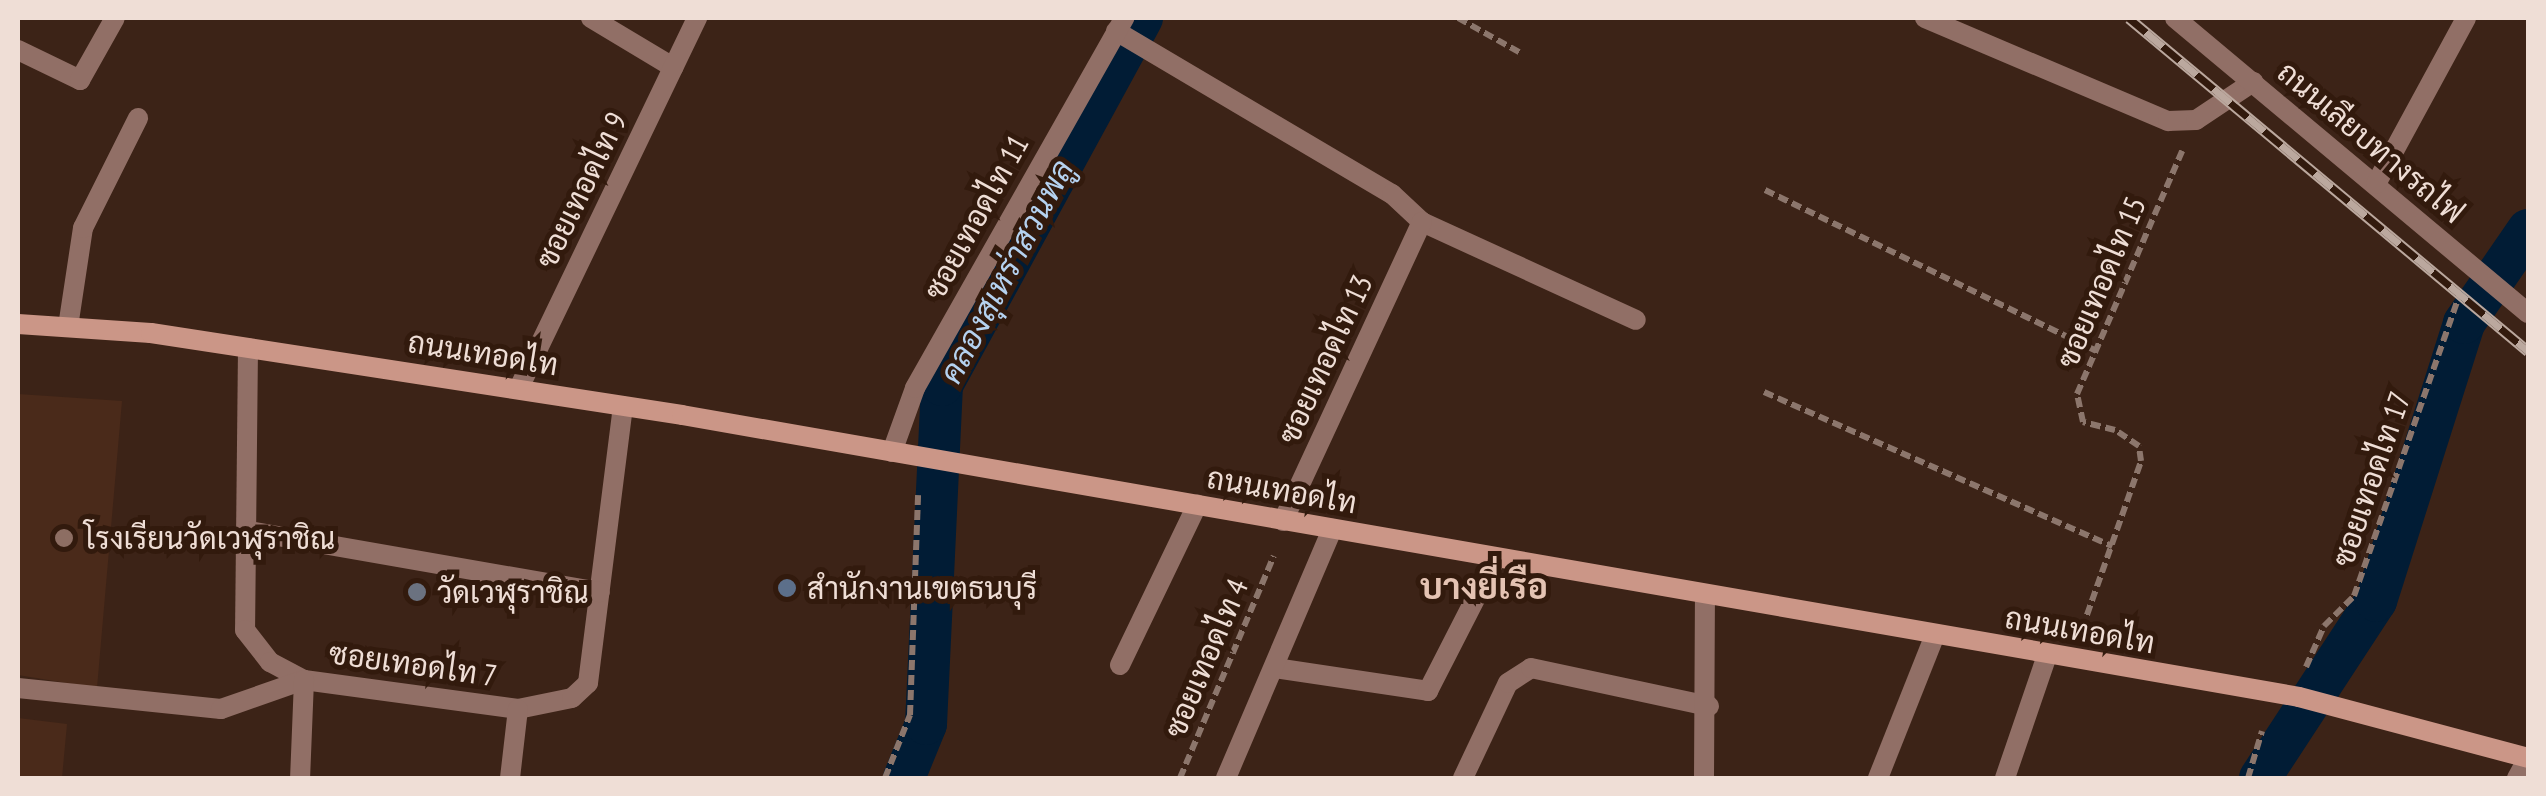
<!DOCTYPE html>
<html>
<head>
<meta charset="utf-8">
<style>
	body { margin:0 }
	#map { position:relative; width:2546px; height:796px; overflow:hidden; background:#3c2317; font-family:"PT Sans Narrow",Sarabun,sans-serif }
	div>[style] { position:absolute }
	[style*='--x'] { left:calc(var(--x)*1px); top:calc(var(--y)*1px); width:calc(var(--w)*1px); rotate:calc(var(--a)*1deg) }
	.built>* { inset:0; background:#4a2a1a }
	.canal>* { height:42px; margin:-21px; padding:0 21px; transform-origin:21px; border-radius:21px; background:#011c35 }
	.path>* { height:6px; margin-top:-3px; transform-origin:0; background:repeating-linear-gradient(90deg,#8c766c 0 10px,transparent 0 15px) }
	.service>* { height:20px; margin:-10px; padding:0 10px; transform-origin:10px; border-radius:10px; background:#916f66 }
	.minor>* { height:20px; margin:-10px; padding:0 10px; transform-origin:10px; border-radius:10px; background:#916f66 }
	.secondary>* { height:20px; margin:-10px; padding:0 10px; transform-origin:10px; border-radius:10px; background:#cb9687 }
	.rail>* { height:11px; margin-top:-5.5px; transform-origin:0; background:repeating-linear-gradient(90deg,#321a0d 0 22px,#bba89e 0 44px); box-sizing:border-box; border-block:2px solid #bba89e }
	.dots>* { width:28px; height:28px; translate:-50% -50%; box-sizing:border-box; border:5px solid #321a0d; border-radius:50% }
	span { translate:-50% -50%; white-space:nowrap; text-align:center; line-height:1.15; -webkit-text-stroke:10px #321a0d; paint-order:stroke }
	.street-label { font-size:30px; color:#efded6 }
	.poi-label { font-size:30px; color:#efded6 }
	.left { translate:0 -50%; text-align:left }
	.water-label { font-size:32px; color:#b5d2f0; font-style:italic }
	.quarter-label { font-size:35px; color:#e4c3b3; font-weight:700 }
	.frame { position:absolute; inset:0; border:20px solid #efded6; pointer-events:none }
</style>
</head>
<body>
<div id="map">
	<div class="built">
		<div style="clip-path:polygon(18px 394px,122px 401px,97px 688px,18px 675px)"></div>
		<div style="clip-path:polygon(18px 718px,67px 724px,62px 778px,18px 778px)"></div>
	</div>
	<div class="canal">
		<div style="--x:904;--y:778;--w:58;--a:-67.8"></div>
		<div style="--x:926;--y:724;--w:339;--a:-87.3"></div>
		<div style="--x:942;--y:385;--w:418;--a:-61.4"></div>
		<div style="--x:2260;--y:778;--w:212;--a:-56.8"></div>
		<div style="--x:2376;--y:601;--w:292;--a:-72.4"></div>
		<div style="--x:2464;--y:323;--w:113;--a:-55.5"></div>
	</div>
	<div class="path">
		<div style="--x:1458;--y:18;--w:70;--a:29.1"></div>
		<div style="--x:1765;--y:190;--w:368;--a:25.9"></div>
		<div style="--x:1764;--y:392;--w:381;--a:23.9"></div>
		<div style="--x:2082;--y:629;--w:178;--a:-70.6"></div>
		<div style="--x:2141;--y:461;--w:15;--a:-98"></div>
		<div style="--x:2139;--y:446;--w:29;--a:-146"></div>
		<div style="--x:2115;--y:430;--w:33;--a:-166"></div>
		<div style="--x:2083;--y:422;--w:29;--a:-102"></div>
		<div style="--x:2077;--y:394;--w:265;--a:-66.6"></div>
		<div style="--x:2306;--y:667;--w:45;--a:-66.3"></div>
		<div style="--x:2324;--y:626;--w:42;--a:-45"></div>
		<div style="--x:2354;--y:596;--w:320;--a:-70.7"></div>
		<div style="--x:885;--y:778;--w:68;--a:-68.4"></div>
		<div style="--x:910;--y:715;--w:220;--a:-87.9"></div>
		<div style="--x:1180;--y:778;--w:241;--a:-67.1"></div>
		<div style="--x:2248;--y:778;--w:49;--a:-73.4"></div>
	</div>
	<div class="service">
		<div style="--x:248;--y:348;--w:282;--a:90.6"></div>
		<div style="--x:245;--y:630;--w:41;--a:52"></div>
		<div style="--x:270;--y:662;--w:38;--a:28"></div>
		<div style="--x:304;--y:680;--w:216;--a:7.7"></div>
		<div style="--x:518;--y:709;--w:55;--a:-11.5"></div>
		<div style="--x:572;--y:698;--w:22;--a:-43"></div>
		<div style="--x:588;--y:683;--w:279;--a:-82.8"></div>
		<div style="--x:249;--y:531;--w:356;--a:9.9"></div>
		<div style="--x:1275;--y:668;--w:155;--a:8.5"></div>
		<div style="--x:1428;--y:691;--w:149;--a:-62.9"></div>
		<div style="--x:18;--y:688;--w:204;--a:5.9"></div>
		<div style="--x:221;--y:709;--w:88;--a:-19.3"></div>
		<div style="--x:304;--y:680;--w:98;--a:92.3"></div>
		<div style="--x:510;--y:778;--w:69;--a:-83.4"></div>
		<div style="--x:1226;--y:778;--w:271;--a:-66.9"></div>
		<div style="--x:1463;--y:778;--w:105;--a:-64.7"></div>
		<div style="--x:1508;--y:683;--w:27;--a:-33"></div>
		<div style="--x:1531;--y:668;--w:182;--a:12.1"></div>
		<div style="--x:1704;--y:778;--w:184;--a:-89.7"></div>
	</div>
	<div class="minor">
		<div style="--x:591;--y:18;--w:96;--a:30.9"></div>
		<div style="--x:1925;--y:18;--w:264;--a:23"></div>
		<div style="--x:2168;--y:121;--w:28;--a:-2"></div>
		<div style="--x:2196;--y:120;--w:69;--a:-33.7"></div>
		<div style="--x:2175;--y:18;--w:460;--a:39.9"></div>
		<div style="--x:1116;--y:31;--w:321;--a:30.6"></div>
		<div style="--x:1392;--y:194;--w:41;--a:43"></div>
		<div style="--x:1422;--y:222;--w:235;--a:24.6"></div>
		<div style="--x:18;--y:50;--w:69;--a:25.8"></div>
		<div style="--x:80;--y:80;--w:71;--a:-60.6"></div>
		<div style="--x:2376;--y:184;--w:189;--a:-61.5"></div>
		<div style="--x:68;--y:327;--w:100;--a:-81.4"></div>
		<div style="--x:83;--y:228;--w:123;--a:-63.4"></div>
		<div style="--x:519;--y:388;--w:411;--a:-64.3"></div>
		<div style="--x:892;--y:452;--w:68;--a:-70.2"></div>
		<div style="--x:915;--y:388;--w:425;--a:-60.5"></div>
		<div style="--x:1283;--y:521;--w:330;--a:-65.1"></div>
		<div style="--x:1120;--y:665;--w:178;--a:-64.3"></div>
		<div style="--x:1878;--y:778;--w:154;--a:-68.3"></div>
		<div style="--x:2005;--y:778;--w:130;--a:-71.1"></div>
		<div style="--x:2517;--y:778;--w:23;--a:-61"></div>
	</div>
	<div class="secondary">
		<div style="--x:18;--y:324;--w:133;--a:3.9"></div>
		<div style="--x:151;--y:333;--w:537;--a:8.78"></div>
		<div style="--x:682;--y:415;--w:1641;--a:9.89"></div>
		<div style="--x:2299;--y:697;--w:237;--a:14.9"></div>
	</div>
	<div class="rail">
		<div style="--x:2129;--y:18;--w:520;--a:39.85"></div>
	</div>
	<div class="dots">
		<div style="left:64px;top:538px;background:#8d6e63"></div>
		<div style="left:787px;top:588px;background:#5c6f8a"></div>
		<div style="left:417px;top:592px;background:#6b7280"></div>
	</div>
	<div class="street-label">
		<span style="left:2371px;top:142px;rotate:40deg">ถนนเลียบทางรถไฟ</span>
		<span style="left:581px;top:190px;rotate:-64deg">ซอยเทอดไท 9</span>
		<span style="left:976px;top:217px;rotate:-61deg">ซอยเทอดไท 11</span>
		<span style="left:2101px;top:282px;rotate:-67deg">ซอยเทอดไท 15</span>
		<span style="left:483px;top:353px;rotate:9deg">ถนนเทอดไท</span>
		<span style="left:1325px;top:359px;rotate:-65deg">ซอยเทอดไท 13</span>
		<span style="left:2371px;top:479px;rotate:-71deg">ซอยเทอดไท 17</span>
		<span style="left:1282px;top:490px;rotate:10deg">ถนนเทอดไท</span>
		<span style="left:2080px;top:630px;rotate:10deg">ถนนเทอดไท</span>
		<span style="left:1206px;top:658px;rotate:-67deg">ซอยเทอดไท 4</span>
		<span style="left:413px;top:664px;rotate:8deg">ซอยเทอดไท 7</span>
	</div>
	<div class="poi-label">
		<span class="left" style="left:84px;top:538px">โรงเรียนวัดเวฬุราชิณ</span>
		<span class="left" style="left:807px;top:588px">สำนักงานเขตธนบุรี</span>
		<span class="left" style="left:437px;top:592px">วัดเวฬุราชิณ</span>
	</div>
	<div class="water-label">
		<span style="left:1006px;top:271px;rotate:-62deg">คลองสุเหร่าสวนพลู</span>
	</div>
	<div class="quarter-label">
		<span style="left:1484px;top:586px">บางยี่เรือ</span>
	</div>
	<div class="frame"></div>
</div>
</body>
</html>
